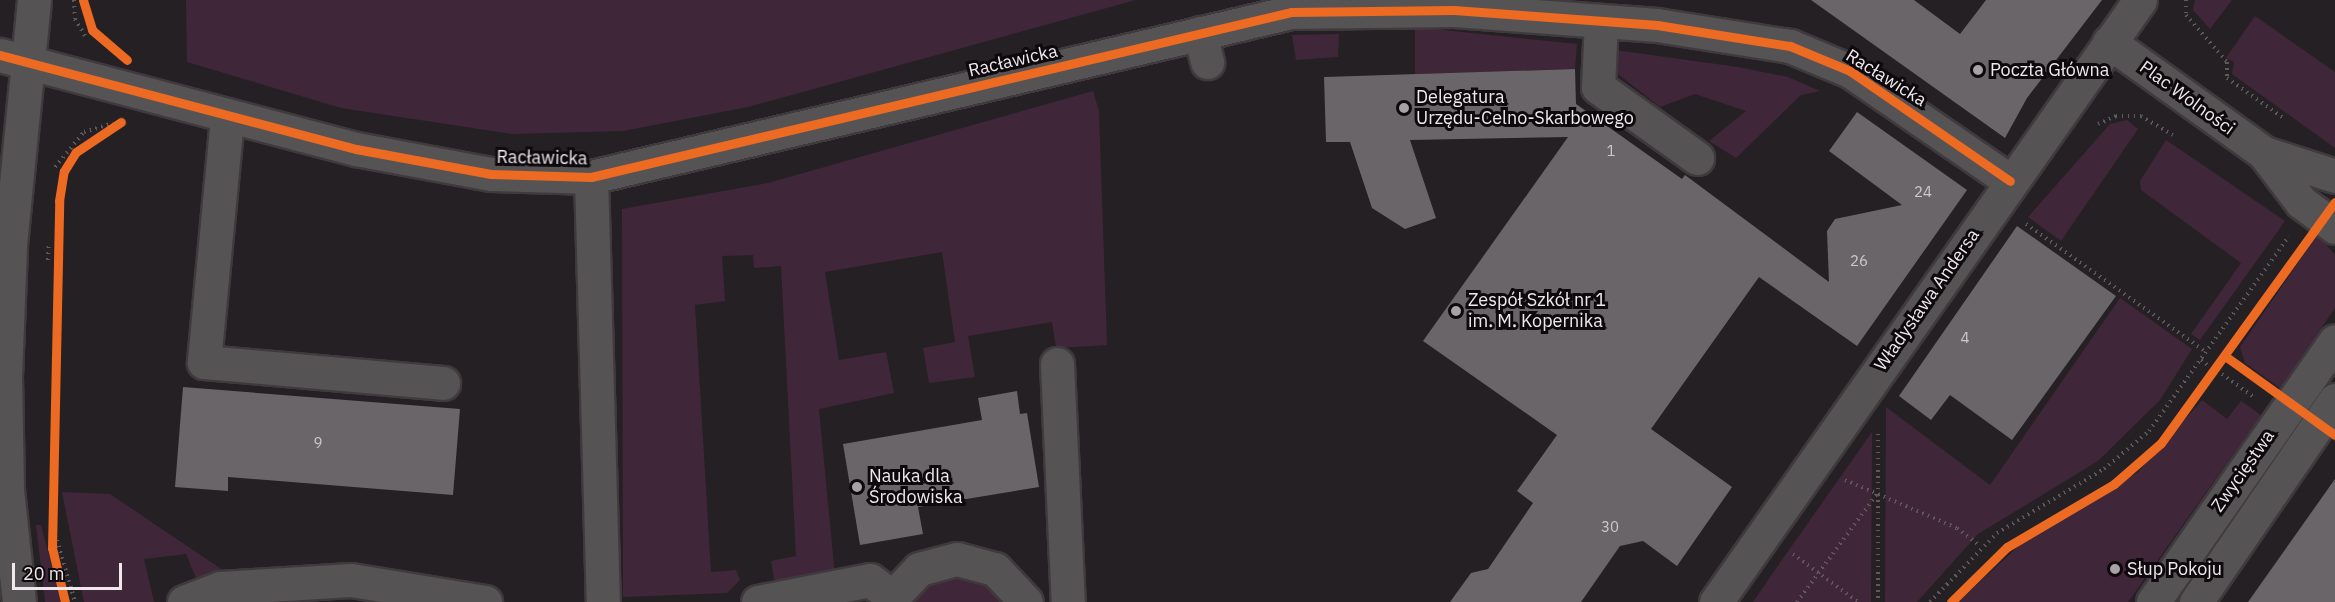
<!DOCTYPE html>
<html>
<head>
<meta charset="utf-8">
<style>
	body { margin:0 }
	#map { position:relative; width:2335px; height:602px; overflow:hidden; background:#252023; font-family:"IBM Plex Sans",sans-serif }
	div>[style] { position:absolute }
	[style*='--x'] { left:calc(var(--x)*1px); top:calc(var(--y)*1px); width:calc(var(--w)*1px); rotate:calc(var(--a)*1deg) }
	.green>* { inset:0; background:#402639 }
	.building>* { inset:0; background:#6a6568 }
	.path>* { height:4px; margin-top:-2px; transform-origin:0; background:repeating-linear-gradient(90deg,#5e5a5c 0 1.5px,transparent 0 6px) }
	.roads { filter:drop-shadow(2px 0 #3f3a3d) drop-shadow(-2px 0 #3f3a3d) drop-shadow(0 2px #3f3a3d) drop-shadow(0 -2px #3f3a3d) }
	.minor>* { height:33px; margin:-16.5px; padding:0 16.5px; transform-origin:16.5px; border-radius:16.5px; background:#565355 }
	.cycleway>* { height:9px; margin:-4.5px; padding:0 4.5px; transform-origin:4.5px; border-radius:4.5px; background:#ed6a23 }
	.dots>* { width:16px; height:16px; translate:-50% -50%; box-sizing:border-box; border:3px solid #0d090c; border-radius:50% }
	span { translate:-50% -50%; white-space:nowrap; text-align:center; line-height:1.15; -webkit-text-stroke:6px #0d090c; paint-order:stroke }
	.number-label { font-size:15px; color:#cec7cb }
	.number-label span { -webkit-text-stroke-width:0 }
	.street-label { font-size:18px; color:#efe8ec }
	.poi-label { font-size:18px; color:#efe8ec }
	.left { translate:0 -50%; text-align:left }
	.scale { position:absolute; left:12px; top:563px; width:110px; height:27px; box-sizing:border-box; border:3px solid #efe8ec; border-top:0; padding-left:8px; font-size:18px; line-height:21px; white-space:nowrap; color:#efe8ec; -webkit-text-stroke:4px #0d090c; paint-order:stroke }
</style>
</head>
<body>
<div id="map">
	<div class="green">
		<div style="clip-path:polygon(186px 0,1136px 0,748px 107px,623px 131px,512px 134px,341px 108px,187px 62px)"></div>
		<div style="clip-path:polygon(2195px 0,2232px 0,2210px 29px,2193px 10px)"></div>
		<div style="clip-path:polygon(2255px 16px,2335px 72px,2335px 148px,2232px 74px,2234px 62px,2226px 58px)"></div>
		<div style="clip-path:polygon(1415px 27px,1577px 44px,1575px 69px,1415px 74px)"></div>
		<div style="clip-path:polygon(1339px 34px,1338px 57px,1296px 60px,1292px 35px)"></div>
		<div style="clip-path:polygon(1615px 50px,1738px 67px,1788px 77px,1820px 91px,1801px 95px,1736px 158px,1709px 141px,1746px 111px,1695px 94px,1660px 107px,1618px 74px)"></div>
		<div style="clip-path:polygon(1093px 91px,1099px 111px,1107px 345px,1056px 348px,1052px 322px,968px 336px,975px 377px,929px 383px,923px 348px,955px 342px,942px 252px,825px 272px,839px 360px,886px 352px,894px 393px,819px 409px,835px 576px,781px 584px,774px 579px,771px 561px,796px 556px,781px 266px,754px 268px,753px 255px,722px 256px,725px 301px,695px 305px,711px 572px,736px 570px,740px 580px,727px 593px,623px 597px,622px 209px,768px 183px)"></div>
		<div style="clip-path:polygon(2127px 120px,2138px 129px,2061px 241px,2028px 217px,2110px 124px)"></div>
		<div style="clip-path:polygon(2166px 140px,2285px 221px,2200px 340px,2191px 334px,2241px 263px,2141px 190px,2140px 181px)"></div>
		<div style="clip-path:polygon(2318px 234px,2335px 255px,2335px 308px,2280px 388px,2245px 363px,2240px 347px)"></div>
		<div style="clip-path:polygon(2120px 298px,2192px 349px,2160px 400px,2098px 461px,1978px 534px,1917px 602px,1885px 602px,1886px 407px,1990px 485px)"></div>
		<div style="clip-path:polygon(2202px 400px,2227px 419px,2241px 401px,2261px 415px,2128px 602px,1958px 602px,2024px 541px,2138px 472px)"></div>
		<div style="clip-path:polygon(1872px 432px,1871px 602px,1753px 602px,1777px 567px)"></div>
		<div style="clip-path:polygon(62px 492px,110px 494px,236px 579px,196px 578px,186px 554px,144px 559px,154px 602px,84px 602px)"></div>
		<div style="clip-path:polygon(36px 525px,41px 525px,61px 602px,45px 602px)"></div>
		<div style="clip-path:polygon(943px 576px,981px 581px,1005px 602px,906px 602px,925px 584px)"></div>
	</div>
	<div class="building">
		<div style="clip-path:polygon(1811px 0,1914px 0,1960px 34px,1986px 0,2102px 0,2027px 98px,2005px 138px)"></div>
		<div style="clip-path:polygon(1575px 69px,1576px 104px,1682px 179px,1685px 175px,1829px 282px,1827px 231px,1835px 219px,1902px 205px,1829px 151px,1857px 112px,1967px 190px,1857px 346px,1759px 277px,1651px 429px,1732px 487px,1677px 566px,1643px 541px,1620px 546px,1581px 602px,1450px 602px,1471px 573px,1488px 569px,1533px 503px,1517px 491px,1557px 435px,1423px 341px,1568px 137px,1410px 140px,1436px 218px,1405px 229px,1372px 208px,1350px 142px,1326px 142px,1324px 77px)"></div>
		<div style="clip-path:polygon(2017px 226px,2116px 296px,2012px 440px,1950px 395px,1931px 420px,1899px 396px)"></div>
		<div style="clip-path:polygon(183px 387px,460px 409px,453px 495px,228px 477px,228px 491px,175px 487px)"></div>
		<div style="clip-path:polygon(1017px 391px,1020px 414px,1027px 413px,1039px 487px,918px 507px,923px 534px,860px 545px,843px 444px,982px 420px,978px 398px)"></div>
		<div style="clip-path:polygon(2335px 479px,2335px 602px,2248px 602px)"></div>
	</div>
	<div class="path">
		<div style="--x:74;--y:0;--w:19;--a:87"></div>
		<div style="--x:75;--y:19;--w:23;--a:59"></div>
		<div style="--x:2186;--y:0;--w:15;--a:90"></div>
		<div style="--x:2186;--y:15;--w:62;--a:48.9"></div>
		<div style="--x:2227;--y:62;--w:16;--a:90"></div>
		<div style="--x:2227;--y:78;--w:72;--a:35.4"></div>
		<div style="--x:2098;--y:124;--w:20;--a:-24"></div>
		<div style="--x:2116;--y:116;--w:25;--a:0"></div>
		<div style="--x:2141;--y:116;--w:37;--a:31"></div>
		<div style="--x:55;--y:167;--w:45;--a:-50.4"></div>
		<div style="--x:84;--y:132;--w:30;--a:-17"></div>
		<div style="--x:2026;--y:224;--w:221;--a:35.4"></div>
		<div style="--x:48;--y:260;--w:17;--a:-87"></div>
		<div style="--x:2201;--y:360;--w:11;--a:38"></div>
		<div style="--x:2222;--y:374;--w:39;--a:36"></div>
		<div style="--x:1878;--y:434;--w:168;--a:90"></div>
		<div style="--x:1845;--y:480;--w:122;--a:23.2"></div>
		<div style="--x:1957;--y:528;--w:29;--a:38"></div>
		<div style="--x:57;--y:540;--w:65;--a:73.8"></div>
		<div style="--x:1793;--y:554;--w:81;--a:36.4"></div>
		<div style="--x:1797;--y:602;--w:134;--a:-53.5"></div>
		<div style="--x:1930;--y:602;--w:96;--a:-45.8"></div>
		<div style="--x:1997;--y:533;--w:125;--a:-30.9"></div>
		<div style="--x:2104;--y:469;--w:59;--a:-40.2"></div>
		<div style="--x:2149;--y:431;--w:240;--a:-54.3"></div>
	</div>
	<div class="roads">
		<div class="minor">
			<div style="--x:1601;--y:21;--w:66;--a:92.6"></div>
			<div style="--x:1598;--y:87;--w:122;--a:35.6"></div>
			<div style="--x:1200;--y:33;--w:30;--a:76"></div>
			<div style="--x:2109;--y:42;--w:191;--a:35.6"></div>
			<div style="--x:2264;--y:153;--w:61;--a:52.9"></div>
			<div style="--x:2301;--y:202;--w:42;--a:36.3"></div>
			<div style="--x:0;--y:55;--w:368;--a:14.8"></div>
			<div style="--x:356;--y:149;--w:137;--a:10.5"></div>
			<div style="--x:491;--y:174;--w:100;--a:1.7"></div>
			<div style="--x:591;--y:177;--w:719;--a:-13.26"></div>
			<div style="--x:1291;--y:12;--w:163;--a:-0.7"></div>
			<div style="--x:1454;--y:10;--w:204;--a:4.2"></div>
			<div style="--x:1657;--y:25;--w:135;--a:9"></div>
			<div style="--x:1790;--y:46;--w:65;--a:22.6"></div>
			<div style="--x:1850;--y:71;--w:194;--a:34.5"></div>
			<div style="--x:227;--y:118;--w:245;--a:95.4"></div>
			<div style="--x:204;--y:362;--w:240;--a:5"></div>
			<div style="--x:2264;--y:153;--w:75;--a:17.9"></div>
			<div style="--x:591;--y:177;--w:425;--a:88.4"></div>
			<div style="--x:1057;--y:364;--w:238;--a:87.4"></div>
			<div style="--x:19;--y:602;--w:114;--a:-96.1"></div>
			<div style="--x:7;--y:489;--w:112;--a:-91"></div>
			<div style="--x:5;--y:377;--w:132;--a:-87.8"></div>
			<div style="--x:10;--y:245;--w:246;--a:-84.4"></div>
			<div style="--x:184;--y:602;--w:39;--a:-21"></div>
			<div style="--x:220;--y:588;--w:131;--a:-3.5"></div>
			<div style="--x:351;--y:580;--w:136;--a:9.3"></div>
			<div style="--x:758;--y:602;--w:114;--a:-11.1"></div>
			<div style="--x:870;--y:580;--w:26;--a:37"></div>
			<div style="--x:888;--y:602;--w:45;--a:-46.8"></div>
			<div style="--x:919;--y:569;--w:39;--a:-15"></div>
			<div style="--x:957;--y:559;--w:39;--a:15"></div>
			<div style="--x:995;--y:569;--w:45;--a:46.8"></div>
			<div style="--x:1716;--y:602;--w:736;--a:-54.84"></div>
			<div style="--x:2153;--y:602;--w:318;--a:-55.1"></div>
			<div style="--x:2196;--y:602;--w:245;--a:-55.5"></div>
		</div>
	</div>
	<div class="cycleway">
		<div style="--x:83;--y:0;--w:31;--a:73"></div>
		<div style="--x:92;--y:30;--w:46;--a:40.6"></div>
		<div style="--x:0;--y:55;--w:368;--a:14.8"></div>
		<div style="--x:356;--y:149;--w:137;--a:10.5"></div>
		<div style="--x:491;--y:174;--w:100;--a:1.7"></div>
		<div style="--x:591;--y:177;--w:719;--a:-13.26"></div>
		<div style="--x:1291;--y:12;--w:163;--a:-0.7"></div>
		<div style="--x:1454;--y:10;--w:204;--a:4.2"></div>
		<div style="--x:1657;--y:25;--w:135;--a:9"></div>
		<div style="--x:1790;--y:46;--w:65;--a:22.6"></div>
		<div style="--x:1850;--y:71;--w:194;--a:34.5"></div>
		<div style="--x:2225;--y:356;--w:135;--a:35.7"></div>
		<div style="--x:65;--y:602;--w:56;--a:-103.5"></div>
		<div style="--x:52;--y:548;--w:347;--a:-88.8"></div>
		<div style="--x:59;--y:201;--w:30;--a:-81"></div>
		<div style="--x:64;--y:171;--w:22;--a:-58"></div>
		<div style="--x:76;--y:152;--w:54;--a:-33.7"></div>
		<div style="--x:1951;--y:602;--w:78;--a:-44.5"></div>
		<div style="--x:2007;--y:547;--w:124;--a:-30.5"></div>
		<div style="--x:2114;--y:484;--w:62;--a:-41.1"></div>
		<div style="--x:2161;--y:443;--w:297;--a:-54.2"></div>
	</div>
	<div class="dots">
		<div style="left:1978px;top:70px;background:#a8a2a6"></div>
		<div style="left:1404px;top:108px;background:#a8a2a6"></div>
		<div style="left:1456px;top:311px;background:#a8a2a6"></div>
		<div style="left:857px;top:487px;background:#a8a2a6"></div>
		<div style="left:2115px;top:569px;background:#a8a2a6"></div>
	</div>
	<div class="number-label">
		<span style="left:1611px;top:151px">1</span>
		<span style="left:1923px;top:192px">24</span>
		<span style="left:1859px;top:261px">26</span>
		<span style="left:1965px;top:338px">4</span>
		<span style="left:318px;top:443px">9</span>
		<span style="left:1610px;top:527px">30</span>
	</div>
	<div class="street-label">
		<span style="left:1013px;top:61px;rotate:-13deg">Racławicka</span>
		<span style="left:1886px;top:78px;rotate:32deg">Racławicka</span>
		<span style="left:2187px;top:98px;rotate:36deg">Plac Wolności</span>
		<span style="left:542px;top:158px;rotate:1deg">Racławicka</span>
		<span style="left:1927px;top:300px;rotate:-55deg">Władysława Andersa</span>
		<span style="left:2243px;top:471px;rotate:-55deg">Zwycięstwa</span>
	</div>
	<div class="poi-label">
		<span class="left" style="left:1990px;top:70px">Poczta Główna</span>
		<span class="left" style="left:1416px;top:108px">Delegatura<br>Urzędu-Celno-Skarbowego</span>
		<span class="left" style="left:1468px;top:311px">Zespół Szkół nr 1<br>im. M. Kopernika</span>
		<span class="left" style="left:869px;top:487px">Nauka dla<br>Środowiska</span>
		<span class="left" style="left:2127px;top:569px">Słup Pokoju</span>
	</div>
	<div class="scale">20 m</div>
</div>
</body>
</html>
